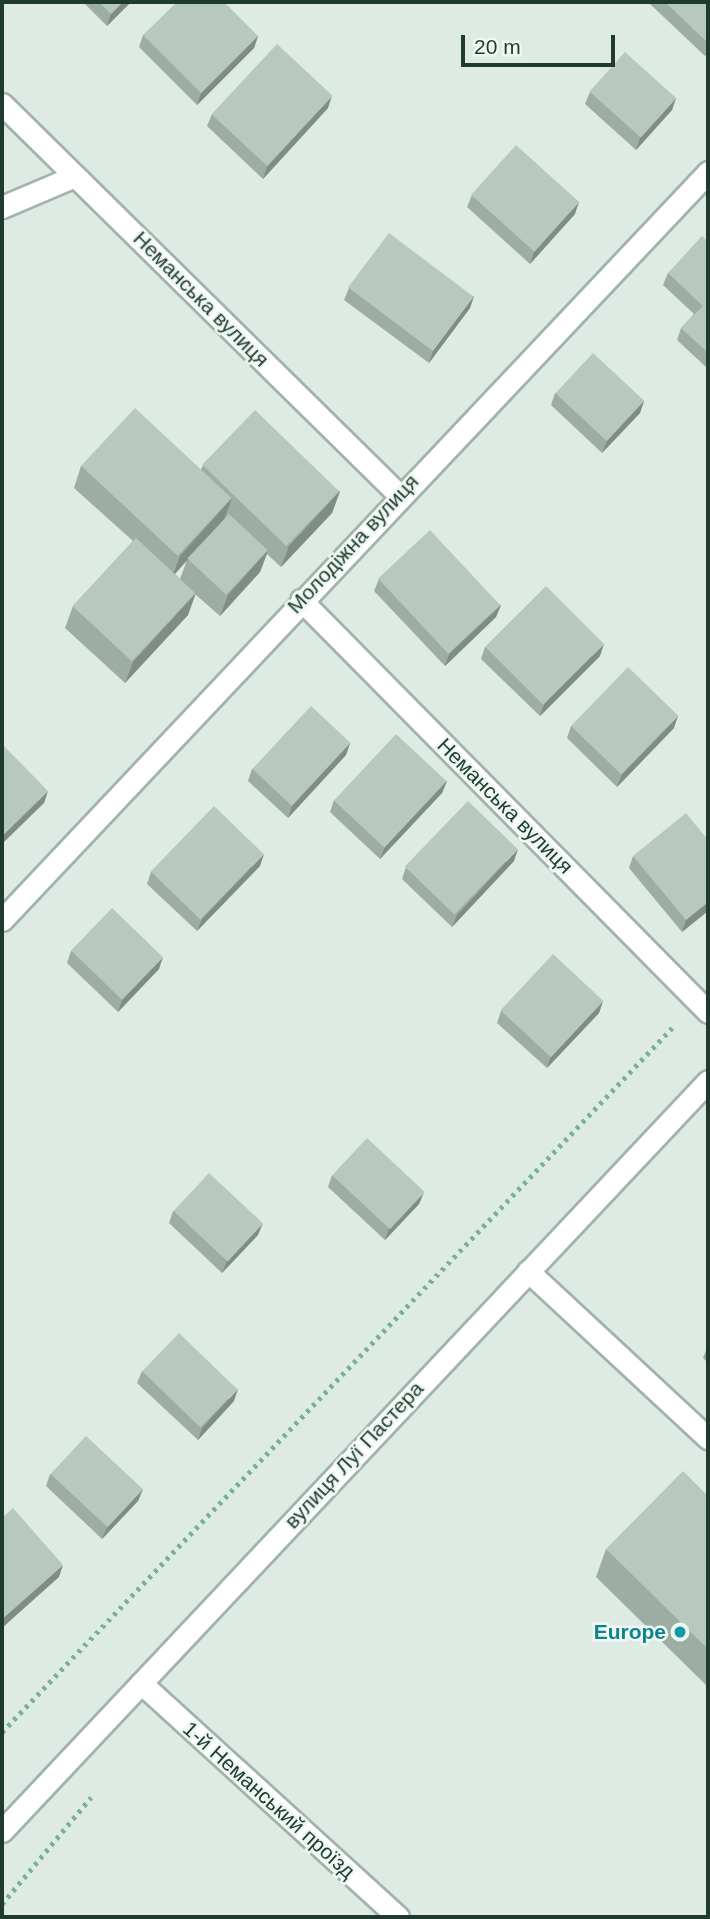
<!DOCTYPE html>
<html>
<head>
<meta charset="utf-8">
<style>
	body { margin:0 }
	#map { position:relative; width:710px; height:1919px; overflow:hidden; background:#deebe4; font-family:Helvetica,sans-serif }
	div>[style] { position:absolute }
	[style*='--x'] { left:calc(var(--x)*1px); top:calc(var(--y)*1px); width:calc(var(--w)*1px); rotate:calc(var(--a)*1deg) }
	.path>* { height:4.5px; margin-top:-2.25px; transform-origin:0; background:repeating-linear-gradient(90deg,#7db09a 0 3.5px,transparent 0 8.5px) }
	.roads { filter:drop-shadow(2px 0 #a1b3aa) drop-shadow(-2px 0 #a1b3aa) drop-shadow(0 2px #a1b3aa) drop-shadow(0 -2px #a1b3aa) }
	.lane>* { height:21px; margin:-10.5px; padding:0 10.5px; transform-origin:10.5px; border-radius:10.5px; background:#fff }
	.street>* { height:21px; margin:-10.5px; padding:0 10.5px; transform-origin:10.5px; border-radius:10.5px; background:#fff }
	.secondary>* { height:21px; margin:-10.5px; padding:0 10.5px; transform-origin:10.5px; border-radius:10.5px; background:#fff }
	.wall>* { inset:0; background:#9dada4 }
	.shaded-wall>* { inset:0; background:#808d86 }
	.building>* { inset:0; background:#b7c9bf; transform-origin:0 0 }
	.dots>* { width:19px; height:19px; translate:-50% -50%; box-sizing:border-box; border:4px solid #eff7f2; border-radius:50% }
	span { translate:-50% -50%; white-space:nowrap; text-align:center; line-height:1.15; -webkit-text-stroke:5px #eff7f2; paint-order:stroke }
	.street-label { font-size:21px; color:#1f3b30 }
	.culture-label { font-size:21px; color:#0d838f; font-weight:700 }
	.right { translate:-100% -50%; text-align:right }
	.frame { position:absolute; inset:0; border:4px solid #1f3b30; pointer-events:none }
	.scale { position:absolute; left:461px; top:35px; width:154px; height:32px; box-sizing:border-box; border:4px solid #1f3b30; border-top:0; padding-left:9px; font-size:21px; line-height:24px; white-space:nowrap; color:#1f3b30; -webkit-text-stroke:5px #eff7f2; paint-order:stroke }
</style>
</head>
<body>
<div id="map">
	<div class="path">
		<div style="--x:2;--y:1732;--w:972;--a:-46.42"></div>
		<div style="--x:2;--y:1904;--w:139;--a:-50.2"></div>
	</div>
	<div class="roads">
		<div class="lane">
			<div style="--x:2;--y:207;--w:79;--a:-23"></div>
		</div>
		<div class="street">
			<div style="--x:2;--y:104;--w:557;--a:44.56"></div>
			<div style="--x:301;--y:600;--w:579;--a:45.35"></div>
			<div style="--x:2;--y:920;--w:1029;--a:-46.65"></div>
			<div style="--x:528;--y:1271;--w:246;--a:42.9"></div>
			<div style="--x:141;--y:1683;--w:348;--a:42.3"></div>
		</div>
		<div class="secondary">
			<div style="--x:2;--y:1831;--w:1030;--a:-46.73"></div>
		</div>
	</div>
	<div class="wall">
		<div style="clip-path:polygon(83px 2px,131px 2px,107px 26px)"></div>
		<div style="clip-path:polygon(651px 2px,708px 2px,708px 53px,705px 56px,650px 4px)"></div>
		<div style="clip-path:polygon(143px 35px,258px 36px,254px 48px,197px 105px,139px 47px)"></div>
		<div style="clip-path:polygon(590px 92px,676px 98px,672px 110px,636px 150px,585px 104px)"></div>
		<div style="clip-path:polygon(328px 108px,263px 179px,207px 126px,212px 114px)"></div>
		<div style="clip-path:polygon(472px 195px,575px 214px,530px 264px,467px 207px)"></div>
		<div style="clip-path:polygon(708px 242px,708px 369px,677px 340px,681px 328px,694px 314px,663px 285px,668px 273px)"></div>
		<div style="clip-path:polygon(349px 288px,474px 296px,470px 308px,429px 363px,344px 300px)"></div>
		<div style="clip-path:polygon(555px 393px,644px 401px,640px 413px,602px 453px,551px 405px)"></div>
		<div style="clip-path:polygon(evenodd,203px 465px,340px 491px,332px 513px,281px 567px,267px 554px,260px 572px,220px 616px,195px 594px,188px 615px,125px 683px,65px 628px,73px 606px,133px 541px,74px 488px,81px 466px,201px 470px,203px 465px,187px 560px,180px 579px,175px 574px,187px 560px)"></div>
		<div style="clip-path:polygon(379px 579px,501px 605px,496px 617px,445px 666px,374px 591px)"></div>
		<div style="clip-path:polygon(485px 647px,600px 656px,540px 716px,481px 659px)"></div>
		<div style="clip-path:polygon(571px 726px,674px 728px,617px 787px,567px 738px)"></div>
		<div style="clip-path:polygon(350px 743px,346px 755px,288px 818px,248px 781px,252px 769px)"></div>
		<div style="clip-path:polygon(447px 781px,442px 793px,380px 859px,330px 812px,334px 800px)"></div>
		<div style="clip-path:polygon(633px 856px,708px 911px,682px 932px,629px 868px)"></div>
		<div style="clip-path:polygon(514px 861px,452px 927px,402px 879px,406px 867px)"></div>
		<div style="clip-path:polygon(260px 866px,197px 931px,147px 884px,151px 872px)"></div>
		<div style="clip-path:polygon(71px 951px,159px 969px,118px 1012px,67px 963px)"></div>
		<div style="clip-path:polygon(603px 1001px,599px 1013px,547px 1068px,497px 1023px,501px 1011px)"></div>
		<div style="clip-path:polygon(332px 1175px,424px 1192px,419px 1204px,385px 1240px,328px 1187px)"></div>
		<div style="clip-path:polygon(173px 1211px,258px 1235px,222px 1273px,169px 1223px)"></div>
		<div style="clip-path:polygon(708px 1345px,708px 1363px,703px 1358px)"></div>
		<div style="clip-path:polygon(142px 1371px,234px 1401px,198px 1440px,137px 1383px)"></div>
		<div style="clip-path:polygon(50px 1474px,143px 1489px,138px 1501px,102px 1539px,46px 1486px)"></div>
		<div style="clip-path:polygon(708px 1496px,708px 1687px,596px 1577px,606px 1549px)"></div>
	</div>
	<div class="shaded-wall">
		<div style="clip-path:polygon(123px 2px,131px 2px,107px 26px,111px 14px)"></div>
		<div style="clip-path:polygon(258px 36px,254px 48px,197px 105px,201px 93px)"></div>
		<div style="clip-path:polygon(332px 96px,328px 108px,263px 179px,267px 167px)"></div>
		<div style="clip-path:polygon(676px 98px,672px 110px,636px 150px,640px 138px)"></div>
		<div style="clip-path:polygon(579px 202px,575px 214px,530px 264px,534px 252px)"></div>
		<div style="clip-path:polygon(474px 296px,470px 308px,429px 363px,433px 351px)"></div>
		<div style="clip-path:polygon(644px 401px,640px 413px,602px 453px,607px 441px)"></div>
		<div style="clip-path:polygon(340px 491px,332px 513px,281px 567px,289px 546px)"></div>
		<div style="clip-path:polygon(232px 498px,224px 520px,172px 577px,180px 556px)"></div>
		<div style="clip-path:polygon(268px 550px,260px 572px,220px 616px,228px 595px)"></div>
		<div style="clip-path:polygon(196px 593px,188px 615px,125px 683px,133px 662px)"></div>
		<div style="clip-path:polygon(501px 605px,496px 617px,445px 666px,449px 654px)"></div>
		<div style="clip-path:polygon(604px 644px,600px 656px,540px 716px,544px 704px)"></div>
		<div style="clip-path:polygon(678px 716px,674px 728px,617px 787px,622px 774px)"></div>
		<div style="clip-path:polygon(350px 743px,346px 755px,288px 818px,292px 806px)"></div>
		<div style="clip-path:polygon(447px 781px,442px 793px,380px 859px,385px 847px)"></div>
		<div style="clip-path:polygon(48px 791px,44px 803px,2px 844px,2px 836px)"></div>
		<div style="clip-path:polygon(518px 849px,514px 861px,452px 927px,457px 915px)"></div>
		<div style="clip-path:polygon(264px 854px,260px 866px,197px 931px,202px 919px)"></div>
		<div style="clip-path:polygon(708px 902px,708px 911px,682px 932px,686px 920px)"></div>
		<div style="clip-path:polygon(163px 957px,159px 969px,118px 1012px,122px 1000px)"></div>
		<div style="clip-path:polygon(603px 1001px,599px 1013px,547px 1068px,551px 1056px)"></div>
		<div style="clip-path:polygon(424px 1192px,419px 1204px,385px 1240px,389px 1228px)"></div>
		<div style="clip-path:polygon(263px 1223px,258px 1235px,222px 1273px,227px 1261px)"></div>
		<div style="clip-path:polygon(238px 1389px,234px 1401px,198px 1440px,202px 1428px)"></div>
		<div style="clip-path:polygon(143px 1489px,138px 1501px,102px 1539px,107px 1527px)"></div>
		<div style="clip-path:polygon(63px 1565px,59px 1577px,2px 1628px,2px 1619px)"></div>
	</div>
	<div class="building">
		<div style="clip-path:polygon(99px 2px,123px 2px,111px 14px)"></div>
		<div style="clip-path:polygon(177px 2px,224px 2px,258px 36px,201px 93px,143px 35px)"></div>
		<div style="clip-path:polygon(665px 2px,708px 2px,708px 43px)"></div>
		<div style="left:277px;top:44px;width:76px;height:96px;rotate:43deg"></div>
		<div style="left:625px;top:52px;width:69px;height:53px;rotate:42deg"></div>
		<div style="left:516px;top:145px;width:85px;height:67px;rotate:42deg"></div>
		<div style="left:389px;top:233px;width:106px;height:68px;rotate:37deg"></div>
		<div style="clip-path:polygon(702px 236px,708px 242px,708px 353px,681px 328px,703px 306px,668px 273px)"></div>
		<div style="left:593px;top:353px;width:70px;height:55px;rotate:43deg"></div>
		<div style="left:135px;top:408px;width:132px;height:79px;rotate:43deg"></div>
		<div style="left:255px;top:410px;width:117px;height:76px;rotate:44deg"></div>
		<div style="left:229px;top:514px;width:53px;height:61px;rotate:43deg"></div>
		<div style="left:430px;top:530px;width:103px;height:71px;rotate:47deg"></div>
		<div style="left:136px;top:538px;width:81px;height:93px;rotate:43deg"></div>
		<div style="left:546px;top:586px;width:82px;height:86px;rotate:45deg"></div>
		<div style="left:628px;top:667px;width:70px;height:82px;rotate:44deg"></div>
		<div style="left:311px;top:706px;width:54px;height:86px;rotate:43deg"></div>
		<div style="left:396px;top:734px;width:69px;height:91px;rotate:43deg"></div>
		<div style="clip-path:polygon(2px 744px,48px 791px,2px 836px)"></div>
		<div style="left:468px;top:801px;width:69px;height:91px;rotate:44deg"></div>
		<div style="left:214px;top:806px;width:69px;height:91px;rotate:44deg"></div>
		<div style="clip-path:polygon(686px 813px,708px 840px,708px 902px,686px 920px,633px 856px)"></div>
		<div style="left:112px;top:908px;width:71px;height:59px;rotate:44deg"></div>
		<div style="left:553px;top:954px;width:69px;height:77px;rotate:43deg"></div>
		<div style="left:367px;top:1138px;width:79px;height:51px;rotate:43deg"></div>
		<div style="left:209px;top:1173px;width:74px;height:52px;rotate:43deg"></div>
		<div style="left:179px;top:1333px;width:81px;height:53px;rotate:44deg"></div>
		<div style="left:86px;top:1436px;width:78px;height:52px;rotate:43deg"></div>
		<div style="clip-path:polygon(683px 1471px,708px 1496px,708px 1649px,606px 1549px)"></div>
		<div style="clip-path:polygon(13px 1508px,63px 1565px,2px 1619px,2px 1518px)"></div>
	</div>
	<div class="dots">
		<div style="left:680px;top:1632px;background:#0f9aa8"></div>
	</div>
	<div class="street-label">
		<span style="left:201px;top:299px;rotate:45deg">Неманська вулиця</span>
		<span style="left:353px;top:544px;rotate:-47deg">Молодіжна вулиця</span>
		<span style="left:505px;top:806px;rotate:45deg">Неманська вулиця</span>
		<span style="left:354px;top:1455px;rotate:-47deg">вулиця Луї Пастера</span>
		<span style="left:269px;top:1800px;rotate:42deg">1-й Неманський проїзд</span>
	</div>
	<div class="culture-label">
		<span class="right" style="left:666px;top:1632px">Europe</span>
	</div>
	<div class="frame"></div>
	<div class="scale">20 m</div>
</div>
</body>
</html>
